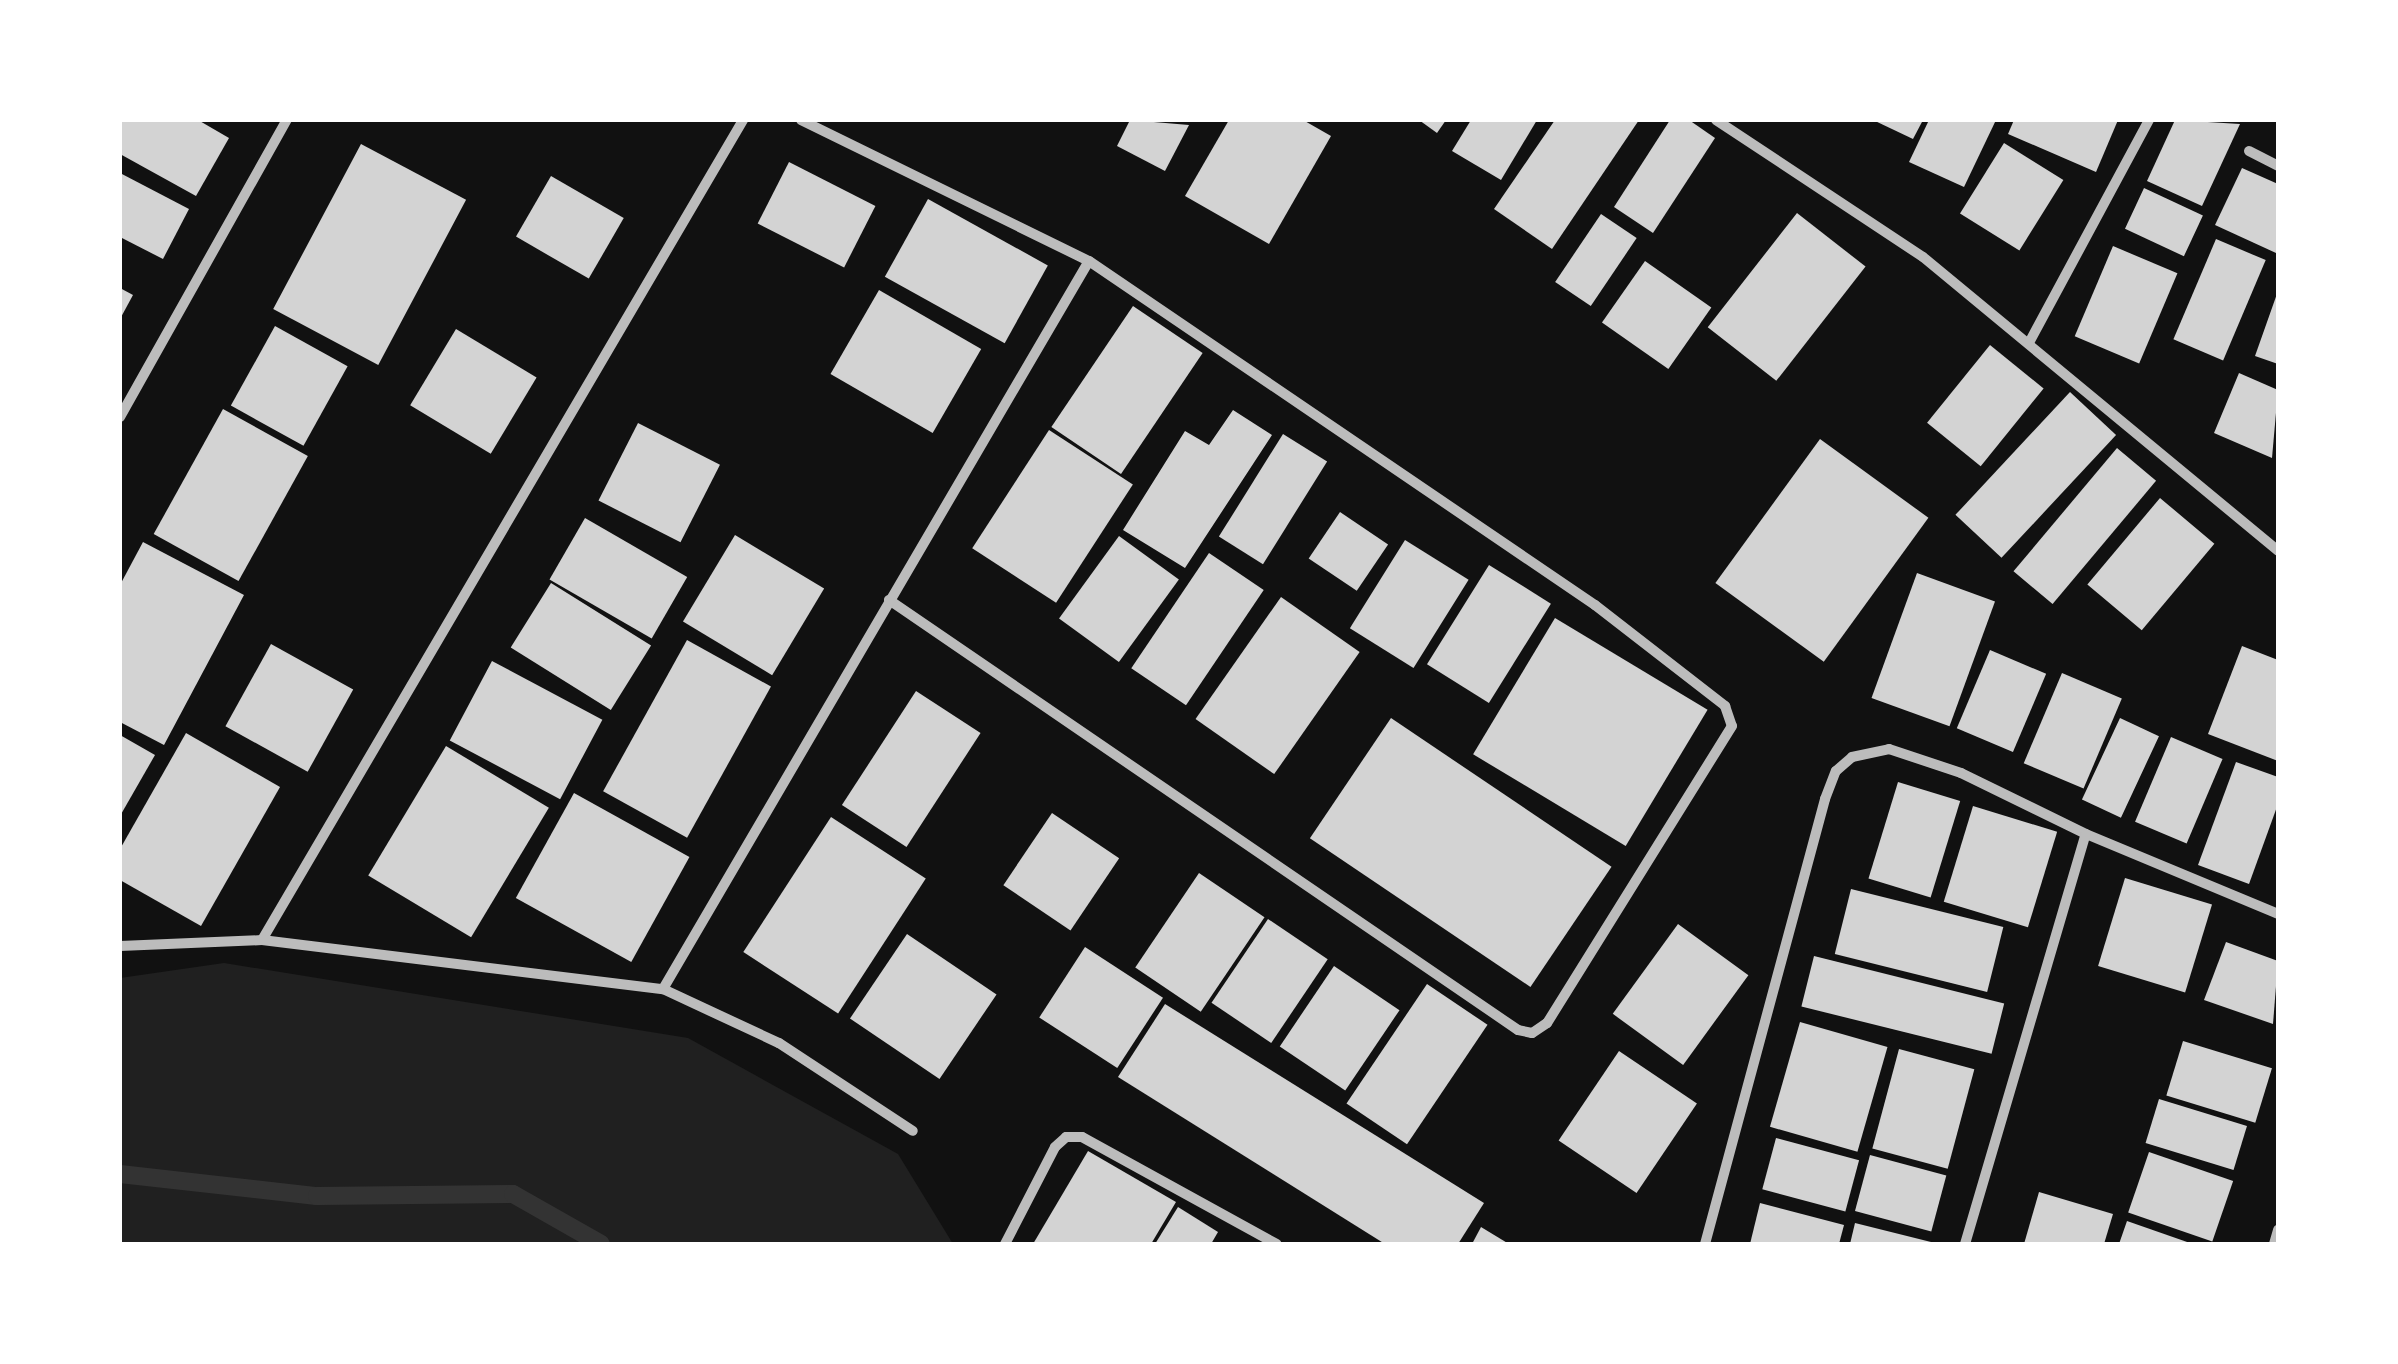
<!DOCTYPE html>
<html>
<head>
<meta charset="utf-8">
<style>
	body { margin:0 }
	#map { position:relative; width:2398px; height:1364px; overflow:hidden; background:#111; font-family:Quicksand,sans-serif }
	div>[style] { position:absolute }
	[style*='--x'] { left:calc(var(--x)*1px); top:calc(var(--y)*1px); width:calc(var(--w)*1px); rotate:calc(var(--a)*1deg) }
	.green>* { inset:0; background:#202020 }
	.stream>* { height:18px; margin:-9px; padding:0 9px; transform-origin:9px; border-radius:9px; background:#333 }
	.building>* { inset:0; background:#d3d3d3; transform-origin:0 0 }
	.minor>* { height:10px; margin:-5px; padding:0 5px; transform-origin:5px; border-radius:5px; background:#bcbcbc }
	span { translate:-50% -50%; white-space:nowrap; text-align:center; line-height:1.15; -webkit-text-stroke:8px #fff; paint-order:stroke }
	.frame { position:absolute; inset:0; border:122px solid #fff; pointer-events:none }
</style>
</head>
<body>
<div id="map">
	<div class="green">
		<div style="clip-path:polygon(224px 963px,688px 1038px,898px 1154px,953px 1244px,120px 1244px,120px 978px)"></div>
	</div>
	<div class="stream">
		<div style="--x:120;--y:1174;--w:198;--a:6.4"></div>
		<div style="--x:317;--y:1196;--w:196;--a:-0.6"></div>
		<div style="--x:513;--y:1194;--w:101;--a:29.6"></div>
	</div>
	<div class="building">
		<div style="clip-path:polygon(120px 120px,198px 120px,229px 138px,196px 196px,120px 154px)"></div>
		<div style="clip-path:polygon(1130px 120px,1189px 125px,1165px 171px,1117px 146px)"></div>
		<div style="clip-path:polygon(1229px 120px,1303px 120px,1331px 136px,1269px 244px,1185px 196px)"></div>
		<div style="clip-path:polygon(1419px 120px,1446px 120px,1437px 133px)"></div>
		<div style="clip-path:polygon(1471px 120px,1537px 120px,1501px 180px,1452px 151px)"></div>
		<div style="clip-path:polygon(1555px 120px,1639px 120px,1552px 249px,1494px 209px)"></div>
		<div style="clip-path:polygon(1670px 120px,1689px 120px,1715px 138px,1653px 233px,1614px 207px)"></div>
		<div style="clip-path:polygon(1873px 120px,1923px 120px,1913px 139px)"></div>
		<div style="clip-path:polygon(1929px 120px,1996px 120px,1964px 187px,1909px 162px)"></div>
		<div style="clip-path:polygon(2014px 120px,2118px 120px,2096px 172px,2008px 134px)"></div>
		<div style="clip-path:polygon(2175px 120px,2240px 124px,2202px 206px,2147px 181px)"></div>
		<div style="left:2004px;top:143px;width:70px;height:83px;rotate:32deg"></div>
		<div style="left:361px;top:144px;width:119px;height:187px;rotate:28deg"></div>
		<div style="left:789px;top:162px;width:97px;height:69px;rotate:27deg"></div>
		<div style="clip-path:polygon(2242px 168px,2278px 184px,2276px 253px,2215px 225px)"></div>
		<div style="clip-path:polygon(120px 173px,189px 209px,163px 259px,120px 237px)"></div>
		<div style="left:551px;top:176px;width:84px;height:70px;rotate:30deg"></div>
		<div style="left:2144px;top:188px;width:65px;height:45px;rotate:25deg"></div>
		<div style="left:928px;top:199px;width:137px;height:89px;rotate:29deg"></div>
		<div style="left:1797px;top:213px;width:87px;height:145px;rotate:38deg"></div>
		<div style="left:1601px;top:214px;width:43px;height:82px;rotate:34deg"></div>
		<div style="left:2216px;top:239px;width:54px;height:109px;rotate:23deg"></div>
		<div style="left:2113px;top:246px;width:70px;height:98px;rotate:23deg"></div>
		<div style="left:1645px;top:261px;width:81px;height:75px;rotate:35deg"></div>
		<div style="clip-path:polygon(120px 288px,133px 295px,120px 319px)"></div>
		<div style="left:879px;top:290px;width:118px;height:97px;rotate:30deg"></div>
		<div style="clip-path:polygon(2278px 291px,2278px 364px,2255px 356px)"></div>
		<div style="left:1133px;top:306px;width:84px;height:146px;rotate:34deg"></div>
		<div style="left:275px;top:326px;width:83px;height:91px;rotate:29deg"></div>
		<div style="left:456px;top:329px;width:94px;height:89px;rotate:31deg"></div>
		<div style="left:1990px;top:345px;width:69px;height:100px;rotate:39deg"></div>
		<div style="clip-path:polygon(2239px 373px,2278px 390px,2272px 458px,2214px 433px)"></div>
		<div style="left:2070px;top:392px;width:63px;height:168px;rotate:43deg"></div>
		<div style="left:223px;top:409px;width:97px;height:143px;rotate:29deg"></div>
		<div style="clip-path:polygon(1233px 410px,1272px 435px,1185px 568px,1123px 530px,1185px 431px,1209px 445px)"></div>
		<div style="left:638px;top:423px;width:92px;height:87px;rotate:27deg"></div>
		<div style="left:1049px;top:430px;width:100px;height:141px;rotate:33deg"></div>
		<div style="left:1283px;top:434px;width:52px;height:121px;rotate:32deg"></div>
		<div style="left:1820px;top:439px;width:134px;height:178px;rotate:36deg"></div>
		<div style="left:2117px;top:448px;width:51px;height:161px;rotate:40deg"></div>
		<div style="left:2160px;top:498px;width:71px;height:113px;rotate:40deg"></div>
		<div style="left:1340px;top:512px;width:58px;height:56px;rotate:34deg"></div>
		<div style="left:585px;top:518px;width:118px;height:71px;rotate:30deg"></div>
		<div style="left:735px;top:535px;width:104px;height:101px;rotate:31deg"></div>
		<div style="left:1119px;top:536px;width:74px;height:102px;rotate:36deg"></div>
		<div style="left:1405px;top:540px;width:75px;height:104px;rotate:32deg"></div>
		<div style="clip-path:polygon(143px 542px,244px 595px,164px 745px,120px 722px,120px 585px)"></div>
		<div style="left:1209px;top:553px;width:66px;height:139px;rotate:34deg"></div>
		<div style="left:1489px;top:565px;width:73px;height:117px;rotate:32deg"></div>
		<div style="left:1917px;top:573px;width:83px;height:133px;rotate:20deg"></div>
		<div style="left:551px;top:583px;width:118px;height:76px;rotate:32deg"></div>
		<div style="left:1281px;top:597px;width:96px;height:149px;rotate:35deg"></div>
		<div style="left:1555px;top:618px;width:178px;height:159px;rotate:31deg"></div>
		<div style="left:687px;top:640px;width:96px;height:173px;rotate:29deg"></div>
		<div style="left:271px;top:644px;width:94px;height:94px;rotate:29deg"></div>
		<div style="clip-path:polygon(2242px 646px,2278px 660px,2278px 761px,2208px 734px)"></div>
		<div style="left:1990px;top:650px;width:61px;height:85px;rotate:23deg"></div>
		<div style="left:492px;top:661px;width:125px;height:90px;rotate:28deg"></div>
		<div style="left:2062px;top:673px;width:65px;height:98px;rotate:23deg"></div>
		<div style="left:916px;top:691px;width:77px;height:136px;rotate:33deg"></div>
		<div style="left:1391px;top:718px;width:266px;height:145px;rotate:34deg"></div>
		<div style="left:2120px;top:718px;width:43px;height:90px;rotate:25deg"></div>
		<div style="clip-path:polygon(186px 733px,280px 787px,201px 926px,120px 880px,120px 849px)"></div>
		<div style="clip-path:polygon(120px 735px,155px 755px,120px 816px)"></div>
		<div style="left:2171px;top:737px;width:56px;height:92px;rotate:23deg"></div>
		<div style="left:446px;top:746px;width:120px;height:151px;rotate:31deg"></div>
		<div style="clip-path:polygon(2236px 762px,2278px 777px,2278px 804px,2249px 884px,2198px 865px)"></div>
		<div style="left:1898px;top:782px;width:65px;height:101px;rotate:17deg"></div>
		<div style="left:574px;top:793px;width:132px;height:120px;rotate:29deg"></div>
		<div style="left:1973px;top:806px;width:88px;height:100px;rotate:17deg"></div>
		<div style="left:1052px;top:813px;width:81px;height:87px;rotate:34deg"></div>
		<div style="left:831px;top:817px;width:113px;height:161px;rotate:33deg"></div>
		<div style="left:1199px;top:873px;width:79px;height:114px;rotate:34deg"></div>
		<div style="left:2125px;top:878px;width:91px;height:92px;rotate:17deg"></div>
		<div style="left:1851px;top:889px;width:157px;height:67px;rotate:14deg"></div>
		<div style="left:1268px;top:919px;width:72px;height:101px;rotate:34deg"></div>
		<div style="left:1678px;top:924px;width:87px;height:111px;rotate:36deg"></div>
		<div style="left:907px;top:934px;width:108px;height:102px;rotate:34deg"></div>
		<div style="clip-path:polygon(2226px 942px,2278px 961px,2273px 1024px,2204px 1000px)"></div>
		<div style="left:1085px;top:947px;width:93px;height:84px;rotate:33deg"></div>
		<div style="left:1814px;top:956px;width:196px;height:52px;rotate:14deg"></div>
		<div style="left:1334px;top:966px;width:79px;height:97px;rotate:34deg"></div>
		<div style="left:1427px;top:984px;width:73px;height:144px;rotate:34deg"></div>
		<div style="clip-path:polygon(1165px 1004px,1484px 1203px,1458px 1244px,1385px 1244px,1118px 1077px)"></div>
		<div style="left:1800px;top:1022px;width:91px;height:109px;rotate:16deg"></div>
		<div style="left:2183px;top:1041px;width:93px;height:57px;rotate:17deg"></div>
		<div style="left:1899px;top:1049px;width:78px;height:103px;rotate:15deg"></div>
		<div style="left:1619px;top:1051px;width:94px;height:108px;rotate:34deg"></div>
		<div style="left:2159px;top:1099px;width:92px;height:46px;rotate:17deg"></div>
		<div style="left:1776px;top:1138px;width:86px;height:53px;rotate:15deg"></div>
		<div style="clip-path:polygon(1088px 1151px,1176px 1202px,1151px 1244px,1033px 1244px)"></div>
		<div style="left:2149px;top:1152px;width:89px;height:64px;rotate:19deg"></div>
		<div style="left:1870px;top:1155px;width:79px;height:58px;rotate:15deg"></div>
		<div style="clip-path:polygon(2039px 1192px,2113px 1214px,2104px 1244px,2024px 1244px)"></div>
		<div style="clip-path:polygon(1760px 1203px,1844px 1225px,1839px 1244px,1750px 1244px)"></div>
		<div style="clip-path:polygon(1178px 1207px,1218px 1232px,1211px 1244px,1155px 1244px)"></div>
		<div style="clip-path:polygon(2127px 1221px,2190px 1243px,2190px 1244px,2119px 1244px)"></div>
		<div style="clip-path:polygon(1855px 1223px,1935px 1243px,1935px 1244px,1850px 1244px)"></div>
		<div style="clip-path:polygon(1481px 1227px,1509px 1244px,1472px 1244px)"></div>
	</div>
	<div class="minor">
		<div style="--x:801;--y:120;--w:321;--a:26.1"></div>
		<div style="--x:1089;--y:261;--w:612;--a:34.21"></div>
		<div style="--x:1595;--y:605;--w:165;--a:37.8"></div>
		<div style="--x:1725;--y:706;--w:21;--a:71"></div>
		<div style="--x:1732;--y:726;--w:350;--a:121.9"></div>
		<div style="--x:1547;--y:1023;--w:18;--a:146"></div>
		<div style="--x:1532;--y:1033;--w:14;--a:-168"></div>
		<div style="--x:1518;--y:1030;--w:762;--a:-145.64"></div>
		<div style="--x:1716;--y:120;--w:248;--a:33.5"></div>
		<div style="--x:1923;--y:257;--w:461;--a:39.6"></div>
		<div style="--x:2249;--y:151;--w:33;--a:27"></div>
		<div style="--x:2030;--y:341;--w:251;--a:-61.7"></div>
		<div style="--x:120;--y:417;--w:341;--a:-60.7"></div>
		<div style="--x:262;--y:940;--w:951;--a:-59.6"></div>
		<div style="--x:120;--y:946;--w:142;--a:-2.4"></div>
		<div style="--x:262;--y:940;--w:404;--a:7"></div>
		<div style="--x:663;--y:989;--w:128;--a:25"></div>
		<div style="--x:779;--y:1043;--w:160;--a:33.3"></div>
		<div style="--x:663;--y:989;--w:843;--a:-59.67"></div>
		<div style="--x:1005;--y:1244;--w:109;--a:-62.7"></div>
		<div style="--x:1055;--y:1147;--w:15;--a:-42"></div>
		<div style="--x:1066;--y:1137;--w:16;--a:0"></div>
		<div style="--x:1082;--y:1137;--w:222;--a:28.8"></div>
		<div style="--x:1705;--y:1244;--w:461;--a:-74.9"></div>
		<div style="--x:1825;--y:799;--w:30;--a:-69"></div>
		<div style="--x:1836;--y:771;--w:21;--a:-41"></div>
		<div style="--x:1852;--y:757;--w:38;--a:-12"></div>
		<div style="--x:1889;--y:749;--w:76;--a:18.4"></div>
		<div style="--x:1961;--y:773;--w:139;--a:26"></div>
		<div style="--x:2086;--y:834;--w:208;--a:22.6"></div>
		<div style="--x:1965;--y:1244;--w:427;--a:-73.6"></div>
		<div style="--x:2274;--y:1244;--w:15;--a:-74"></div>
	</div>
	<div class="frame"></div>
</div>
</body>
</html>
